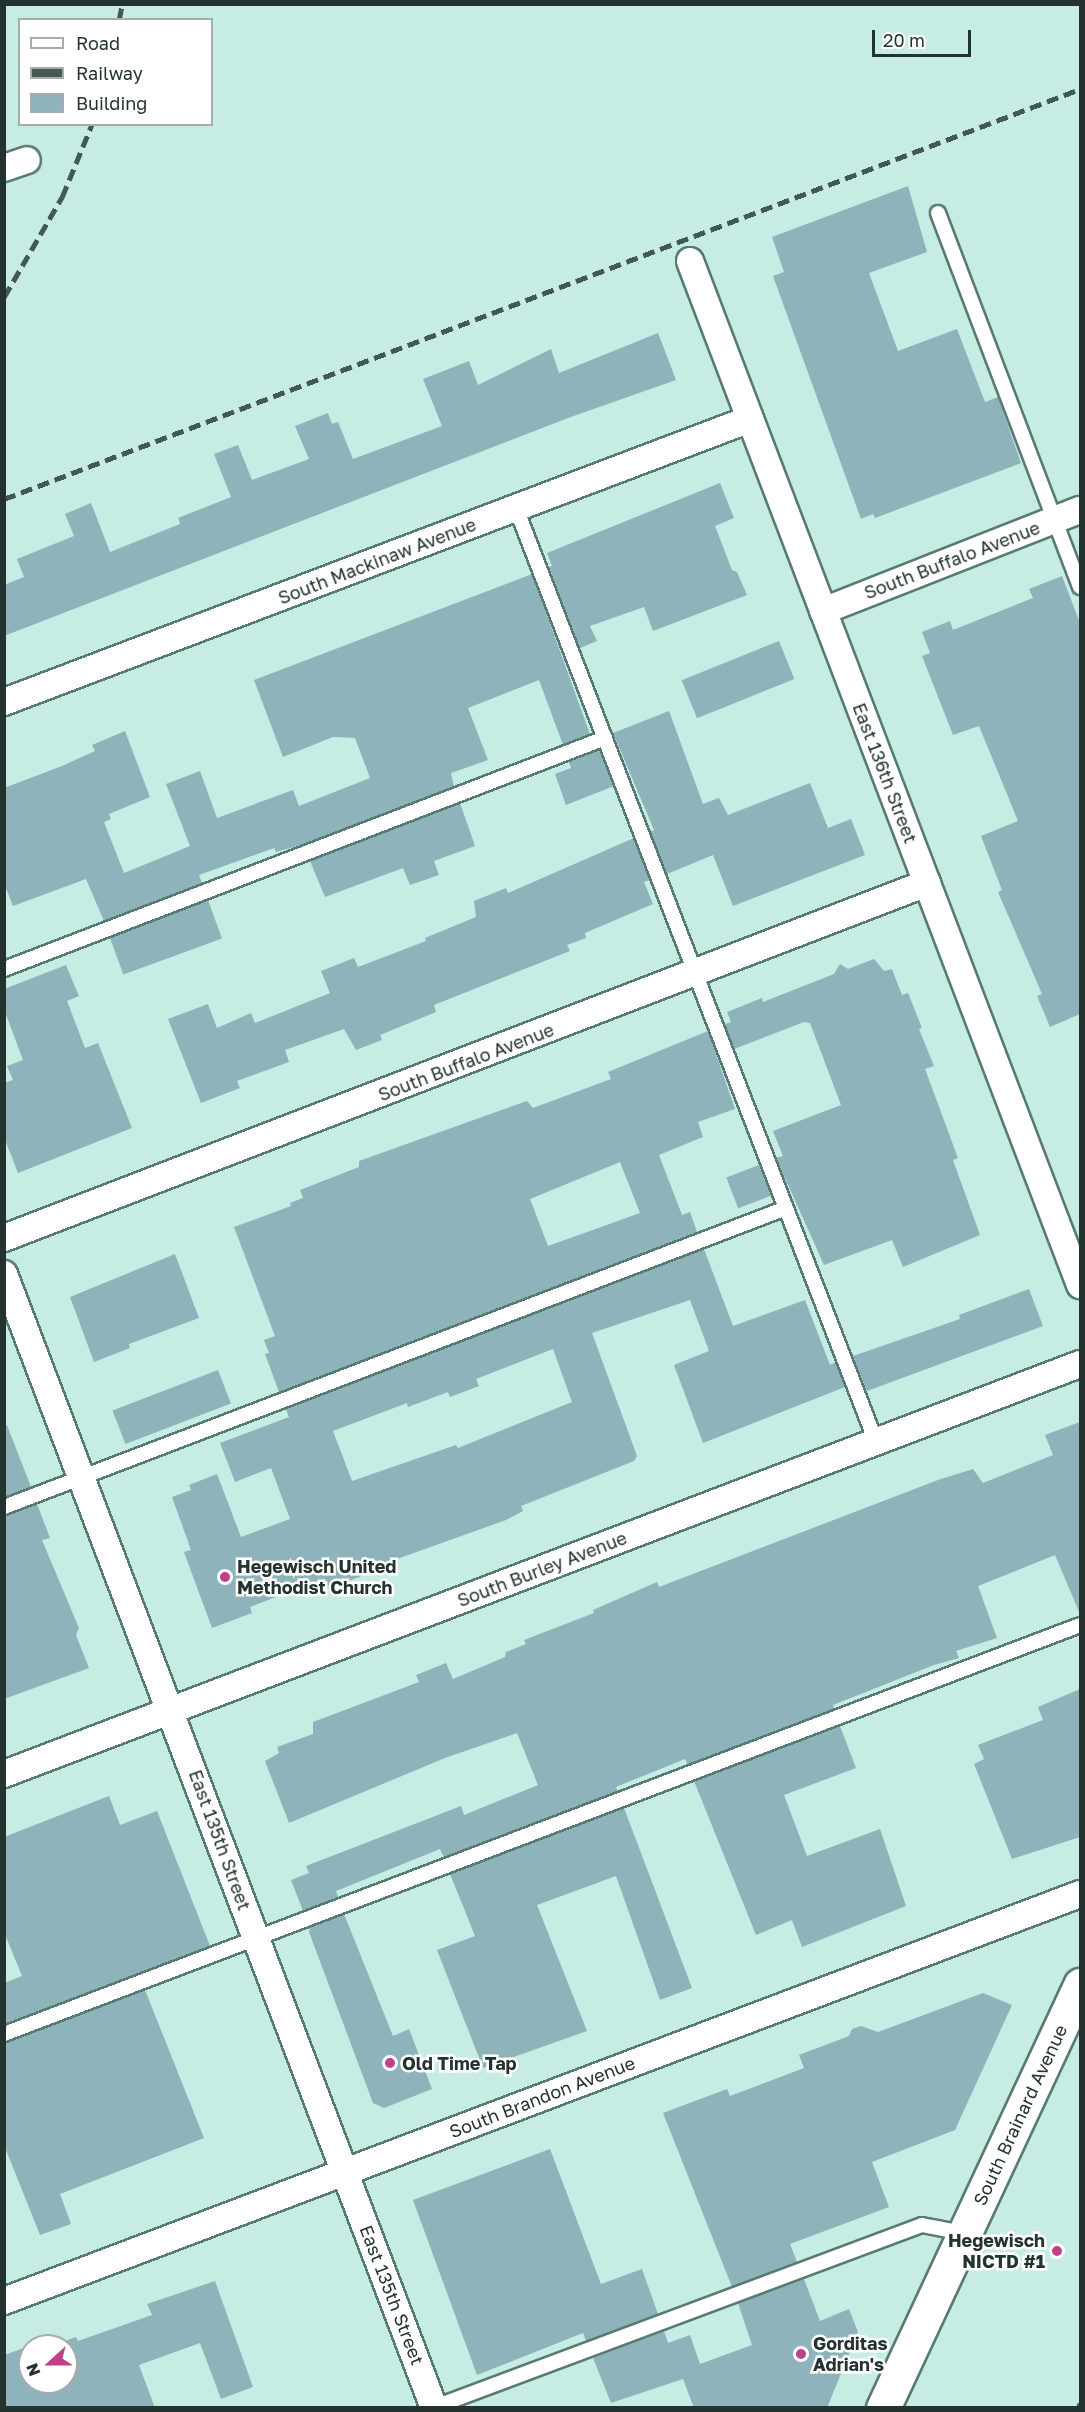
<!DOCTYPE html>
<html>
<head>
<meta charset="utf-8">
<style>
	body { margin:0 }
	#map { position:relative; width:1085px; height:2412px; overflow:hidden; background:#c6ece3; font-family:"Golos Text",sans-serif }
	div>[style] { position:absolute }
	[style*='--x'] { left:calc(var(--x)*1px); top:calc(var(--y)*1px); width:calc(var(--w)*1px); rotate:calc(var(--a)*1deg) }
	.building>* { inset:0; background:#8eb3bb; transform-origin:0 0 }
	.roads { filter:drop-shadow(2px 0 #577a72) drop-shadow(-2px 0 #577a72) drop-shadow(0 2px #577a72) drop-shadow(0 -2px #577a72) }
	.lane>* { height:14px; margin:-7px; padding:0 7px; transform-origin:7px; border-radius:7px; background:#fff }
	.street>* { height:26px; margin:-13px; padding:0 13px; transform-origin:13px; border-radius:13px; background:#fff }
	.secondary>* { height:33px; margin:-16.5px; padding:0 16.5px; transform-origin:16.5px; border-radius:16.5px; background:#fff }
	.rail>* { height:4.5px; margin-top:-2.25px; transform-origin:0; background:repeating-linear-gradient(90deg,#445854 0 12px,transparent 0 18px) }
	.dots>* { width:16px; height:16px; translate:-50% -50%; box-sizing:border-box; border:3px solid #fff; border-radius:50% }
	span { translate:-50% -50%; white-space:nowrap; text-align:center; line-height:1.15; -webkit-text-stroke:5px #fff; paint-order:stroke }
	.street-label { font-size:18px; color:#243330 }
	.poi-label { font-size:18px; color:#243330; font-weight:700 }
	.left { translate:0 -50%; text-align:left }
	.right { translate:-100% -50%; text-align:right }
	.frame { position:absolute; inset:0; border:6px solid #243330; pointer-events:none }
	.legend { position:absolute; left:18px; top:18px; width:195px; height:108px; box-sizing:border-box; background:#fff; border:2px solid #a7adac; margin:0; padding:8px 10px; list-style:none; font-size:18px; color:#243330 }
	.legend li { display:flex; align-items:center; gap:12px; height:30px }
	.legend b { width:30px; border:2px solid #a7adac }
	.north { position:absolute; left:18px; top:2334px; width:60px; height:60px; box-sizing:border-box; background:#fff; border:2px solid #a7adac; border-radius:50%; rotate:249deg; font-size:16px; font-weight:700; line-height:24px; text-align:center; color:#243330 }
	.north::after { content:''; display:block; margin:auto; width:21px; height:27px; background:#c0408c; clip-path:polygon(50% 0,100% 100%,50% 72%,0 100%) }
	.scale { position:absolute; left:872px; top:30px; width:99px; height:27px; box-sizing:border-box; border:3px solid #243330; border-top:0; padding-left:8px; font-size:18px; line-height:21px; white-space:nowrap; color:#243330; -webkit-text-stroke:4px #fff; paint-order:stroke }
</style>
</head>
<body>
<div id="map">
	<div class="building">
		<div style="clip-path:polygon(908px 186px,927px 252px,869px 273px,898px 351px,957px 329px,985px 402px,998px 397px,1021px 463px,875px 518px,873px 514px,861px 519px,773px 276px,784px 272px,772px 237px)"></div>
		<div style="clip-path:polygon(658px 333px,676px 380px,568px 418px,4px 636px,4px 585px,24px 577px,17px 559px,74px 536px,65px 514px,91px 503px,110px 552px,180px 524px,178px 518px,231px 497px,214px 454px,238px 445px,252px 480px,309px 459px,295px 426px,328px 413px,332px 424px,338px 422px,353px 459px,442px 426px,423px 379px,469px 361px,478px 385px,551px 349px,559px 373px)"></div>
		<div style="clip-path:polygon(720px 483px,734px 518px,715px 526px,732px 570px,737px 572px,747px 595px,653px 631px,644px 607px,590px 626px,597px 641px,580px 648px,549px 567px,552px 566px,547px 553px)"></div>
		<div style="clip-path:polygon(532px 574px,590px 734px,563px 745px,539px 680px,468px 708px,488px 760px,451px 773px,454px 787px,304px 844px,276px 852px,274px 848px,199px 875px,202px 883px,104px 921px,86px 879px,13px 906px,4px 883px,4px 788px,62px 766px,95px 751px,92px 745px,125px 731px,150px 797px,109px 814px,111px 819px,104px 822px,124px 873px,190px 846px,166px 784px,200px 771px,217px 818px,293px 790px,299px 806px,370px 778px,355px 738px,333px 737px,283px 757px,254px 680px)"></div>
		<div style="clip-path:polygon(1062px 576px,1080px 623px,1080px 1014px,1050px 1027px,1037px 996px,1042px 994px,998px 892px,1002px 890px,981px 836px,1018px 821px,979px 726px,953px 735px,922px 656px,930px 653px,922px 632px,950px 621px,953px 630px,1033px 598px,1029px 589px)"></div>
		<div style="left:779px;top:641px;width:41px;height:105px;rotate:68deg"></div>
		<div style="clip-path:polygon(669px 711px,703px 804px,719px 798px,728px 815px,810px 783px,828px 828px,851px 819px,865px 855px,733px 906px,713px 855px,667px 874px,650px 832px,654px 830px,613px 733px)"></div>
		<div style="clip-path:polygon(600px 750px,614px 786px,566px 805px,555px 774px,571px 768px,569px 762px)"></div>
		<div style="clip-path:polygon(460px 803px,475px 846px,434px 861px,439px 875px,410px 885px,403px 868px,325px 897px,310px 861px)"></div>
		<div style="clip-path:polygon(634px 838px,650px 880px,644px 882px,653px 904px,585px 933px,586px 938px,567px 945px,570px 951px,434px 1005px,436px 1012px,380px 1035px,382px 1040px,356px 1050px,344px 1029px,285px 1050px,289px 1062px,237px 1081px,240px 1088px,201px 1103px,168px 1019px,208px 1004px,217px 1028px,251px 1013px,255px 1023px,330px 993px,321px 971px,354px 958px,358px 967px,426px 941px,425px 938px,476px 917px,474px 901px,506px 888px,508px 893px)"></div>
		<div style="left:208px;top:900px;width:41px;height:105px;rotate:70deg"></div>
		<div style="clip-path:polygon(874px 959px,884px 971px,892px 969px,902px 995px,908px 993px,922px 1028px,919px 1029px,934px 1066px,925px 1069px,958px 1158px,953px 1160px,980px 1235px,903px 1267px,892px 1240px,824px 1265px,776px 1158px,783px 1156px,773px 1131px,841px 1105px,810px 1023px,804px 1022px,734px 1049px,725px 1024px,731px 1022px,727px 1012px,762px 998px,763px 1002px,834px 974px,840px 964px,848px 969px)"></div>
		<div style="clip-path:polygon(66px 965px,79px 996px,67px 1001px,85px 1048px,98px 1043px,132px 1128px,18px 1173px,4px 1137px,4px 1083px,13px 1080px,7px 1066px,23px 1060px,4px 1009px,4px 989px)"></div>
		<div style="clip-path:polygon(evenodd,708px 1031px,735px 1109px,698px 1122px,703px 1137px,659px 1155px,682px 1215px,690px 1212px,697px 1232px,279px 1392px,265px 1354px,269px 1353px,264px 1340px,275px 1336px,234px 1227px,291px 1206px,290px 1203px,303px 1198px,300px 1190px,359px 1167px,359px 1161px,527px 1101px,533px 1108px,611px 1079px,608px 1072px,708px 1031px,620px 1162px,640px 1213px,548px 1246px,530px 1199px,620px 1162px)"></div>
		<div style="left:759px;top:1165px;width:33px;height:35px;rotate:69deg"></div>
		<div style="clip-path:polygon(evenodd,704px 1249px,733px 1326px,805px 1300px,830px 1365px,836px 1362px,845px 1387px,703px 1443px,674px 1365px,709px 1351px,690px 1300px,592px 1333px,637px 1456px,634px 1461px,521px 1506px,523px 1511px,506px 1520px,397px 1559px,398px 1562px,320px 1592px,314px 1582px,250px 1607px,252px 1613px,212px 1628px,184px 1552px,191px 1550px,172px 1497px,191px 1490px,189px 1485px,217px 1474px,241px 1537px,290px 1519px,271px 1468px,235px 1482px,220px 1443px,289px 1417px,286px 1409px,704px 1249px,553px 1349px,572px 1402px,458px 1448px,456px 1445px,352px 1481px,333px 1431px,407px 1403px,408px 1407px,448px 1392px,450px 1397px,479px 1386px,476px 1379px,553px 1349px)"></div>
		<div style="clip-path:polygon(175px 1254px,199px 1318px,129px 1344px,130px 1348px,94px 1362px,70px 1297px)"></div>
		<div style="clip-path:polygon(1029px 1289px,1043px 1326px,867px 1391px,853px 1356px,960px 1319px,959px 1315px)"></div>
		<div style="left:218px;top:1370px;width:36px;height:113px;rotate:69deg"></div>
		<div style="clip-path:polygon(1080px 1422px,1080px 1614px,1055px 1555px,978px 1586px,997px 1638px,956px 1651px,959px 1658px,934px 1665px,833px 1705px,834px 1709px,688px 1765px,685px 1759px,616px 1787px,618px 1791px,444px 1857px,440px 1849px,336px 1891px,338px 1897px,303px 1911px,291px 1880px,309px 1873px,306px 1866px,461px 1806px,464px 1815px,538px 1785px,517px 1733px,445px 1758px,289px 1823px,265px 1761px,279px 1753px,277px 1747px,313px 1734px,313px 1722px,419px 1682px,416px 1675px,446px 1663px,453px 1679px,505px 1657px,506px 1652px,526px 1644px,524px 1640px,594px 1613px,593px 1610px,657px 1582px,659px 1587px,938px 1480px,973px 1469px,983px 1483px,1053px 1455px,1045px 1435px)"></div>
		<div style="clip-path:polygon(7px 1425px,31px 1487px,4px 1497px,4px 1426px)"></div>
		<div style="clip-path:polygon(37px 1504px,50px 1538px,42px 1540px,79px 1628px,76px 1635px,89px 1668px,4px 1699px,4px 1516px)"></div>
		<div style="clip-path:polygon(1080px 1689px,1080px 1837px,1012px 1859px,974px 1764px,984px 1759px,978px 1745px,1043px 1720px,1038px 1707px)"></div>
		<div style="clip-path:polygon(840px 1726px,856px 1768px,784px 1795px,807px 1856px,880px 1829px,906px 1906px,802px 1947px,792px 1920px,756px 1935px,694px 1781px)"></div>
		<div style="clip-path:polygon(109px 1796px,120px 1825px,157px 1811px,210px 1946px,4px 2024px,4px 1983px,22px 1976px,4px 1932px,4px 1837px)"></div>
		<div style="clip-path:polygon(624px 1808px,692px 1988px,660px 2000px,616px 1876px,537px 1905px,587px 2031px,483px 2068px,437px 1950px,475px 1936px,450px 1874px)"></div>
		<div style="clip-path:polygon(344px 1914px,393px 2036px,409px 2029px,432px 2089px,384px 2108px,373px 2103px,309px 1932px,310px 1927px)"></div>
		<div style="clip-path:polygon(145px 1990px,204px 2138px,60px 2194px,71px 2224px,40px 2235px,4px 2145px,4px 2043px)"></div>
		<div style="clip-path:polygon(983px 1993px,1012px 2005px,955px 2130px,872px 2162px,889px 2207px,790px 2244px,797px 2262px,732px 2287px,663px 2113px,727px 2089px,730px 2096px,804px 2068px,799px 2055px,849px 2036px,852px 2029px,861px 2026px,878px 2032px)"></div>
		<div style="clip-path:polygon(550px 2149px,601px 2284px,642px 2269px,658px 2314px,586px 2341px,583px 2333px,477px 2375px,413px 2200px)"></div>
		<div style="clip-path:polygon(804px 2279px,820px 2321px,849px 2309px,858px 2332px,827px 2408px,694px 2408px,683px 2379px,611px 2403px,593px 2358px,664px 2331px,668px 2343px,690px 2335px,700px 2364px,752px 2345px,738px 2303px)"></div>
		<div style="clip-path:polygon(215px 2281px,253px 2387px,221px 2399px,200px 2343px,139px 2365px,155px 2408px,4px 2408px,4px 2355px,30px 2346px,30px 2382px,66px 2382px,66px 2346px,51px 2346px,76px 2337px,78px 2341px,152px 2315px,147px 2304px)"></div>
	</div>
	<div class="roads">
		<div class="lane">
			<div style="--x:938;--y:213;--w:400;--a:69.2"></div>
			<div style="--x:516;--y:508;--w:1001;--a:68.92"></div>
			<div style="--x:4;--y:969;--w:644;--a:-21.02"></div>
			<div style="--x:4;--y:1507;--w:837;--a:-20.92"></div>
			<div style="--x:4;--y:2034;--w:1151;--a:-20.81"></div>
			<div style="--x:432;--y:2408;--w:523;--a:-20.48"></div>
			<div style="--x:922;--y:2225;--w:42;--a:11"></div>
		</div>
		<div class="street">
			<div style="--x:4;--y:168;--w:24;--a:-19"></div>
			<div style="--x:690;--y:261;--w:1096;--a:69.15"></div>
			<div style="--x:823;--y:611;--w:276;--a:-21.5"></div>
			<div style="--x:4;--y:702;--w:798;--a:-20.77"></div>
			<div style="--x:4;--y:1238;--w:989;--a:-21.04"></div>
			<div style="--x:4;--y:1274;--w:1213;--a:69.23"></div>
			<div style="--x:4;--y:1774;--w:1151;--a:-20.86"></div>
			<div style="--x:4;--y:2301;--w:1150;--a:-20.72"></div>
		</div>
		<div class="secondary">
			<div style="--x:883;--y:2408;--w:467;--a:-65"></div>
		</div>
	</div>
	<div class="rail">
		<div style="--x:119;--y:20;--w:16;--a:-79"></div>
		<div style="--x:4;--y:297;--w:116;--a:-59.9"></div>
		<div style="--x:62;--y:197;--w:79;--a:-67.7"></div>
		<div style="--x:4;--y:499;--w:1151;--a:-20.86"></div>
		<div style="--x:1078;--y:2408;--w:5;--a:-68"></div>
	</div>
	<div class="dots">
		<div style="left:225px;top:1577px;background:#c0408c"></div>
		<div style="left:390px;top:2063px;background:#c0408c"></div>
		<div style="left:1057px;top:2251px;background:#c0408c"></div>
		<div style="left:801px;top:2354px;background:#c0408c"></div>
	</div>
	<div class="street-label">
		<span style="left:952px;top:560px;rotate:-21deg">South Buffalo Avenue</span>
		<span style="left:377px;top:561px;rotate:-21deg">South Mackinaw Avenue</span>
		<span style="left:885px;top:773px;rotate:69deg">East 136th Street</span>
		<span style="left:466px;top:1062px;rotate:-21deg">South Buffalo Avenue</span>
		<span style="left:542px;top:1569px;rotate:-21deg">South Burley Avenue</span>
		<span style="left:220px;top:1840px;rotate:70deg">East 135th Street</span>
		<span style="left:542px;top:2097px;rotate:-21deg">South Brandon Avenue</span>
		<span style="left:1020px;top:2115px;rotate:-65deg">South Brainard Avenue</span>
		<span style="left:392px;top:2295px;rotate:69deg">East 135th Street</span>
	</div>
	<div class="poi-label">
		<span class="left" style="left:237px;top:1577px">Hegewisch United<br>Methodist Church</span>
		<span class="left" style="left:402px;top:2063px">Old Time Tap</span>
		<span class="right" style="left:1045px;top:2251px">Hegewisch<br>NICTD #1</span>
		<span class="left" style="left:813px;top:2354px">Gorditas<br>Adrian's</span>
	</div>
	<div class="frame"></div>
	<ul class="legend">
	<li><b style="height:8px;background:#fff"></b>Road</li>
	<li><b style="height:8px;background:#445854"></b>Railway</li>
	<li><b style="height:16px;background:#8eb3bb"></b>Building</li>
	</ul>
	<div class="north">N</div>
	<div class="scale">20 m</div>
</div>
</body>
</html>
